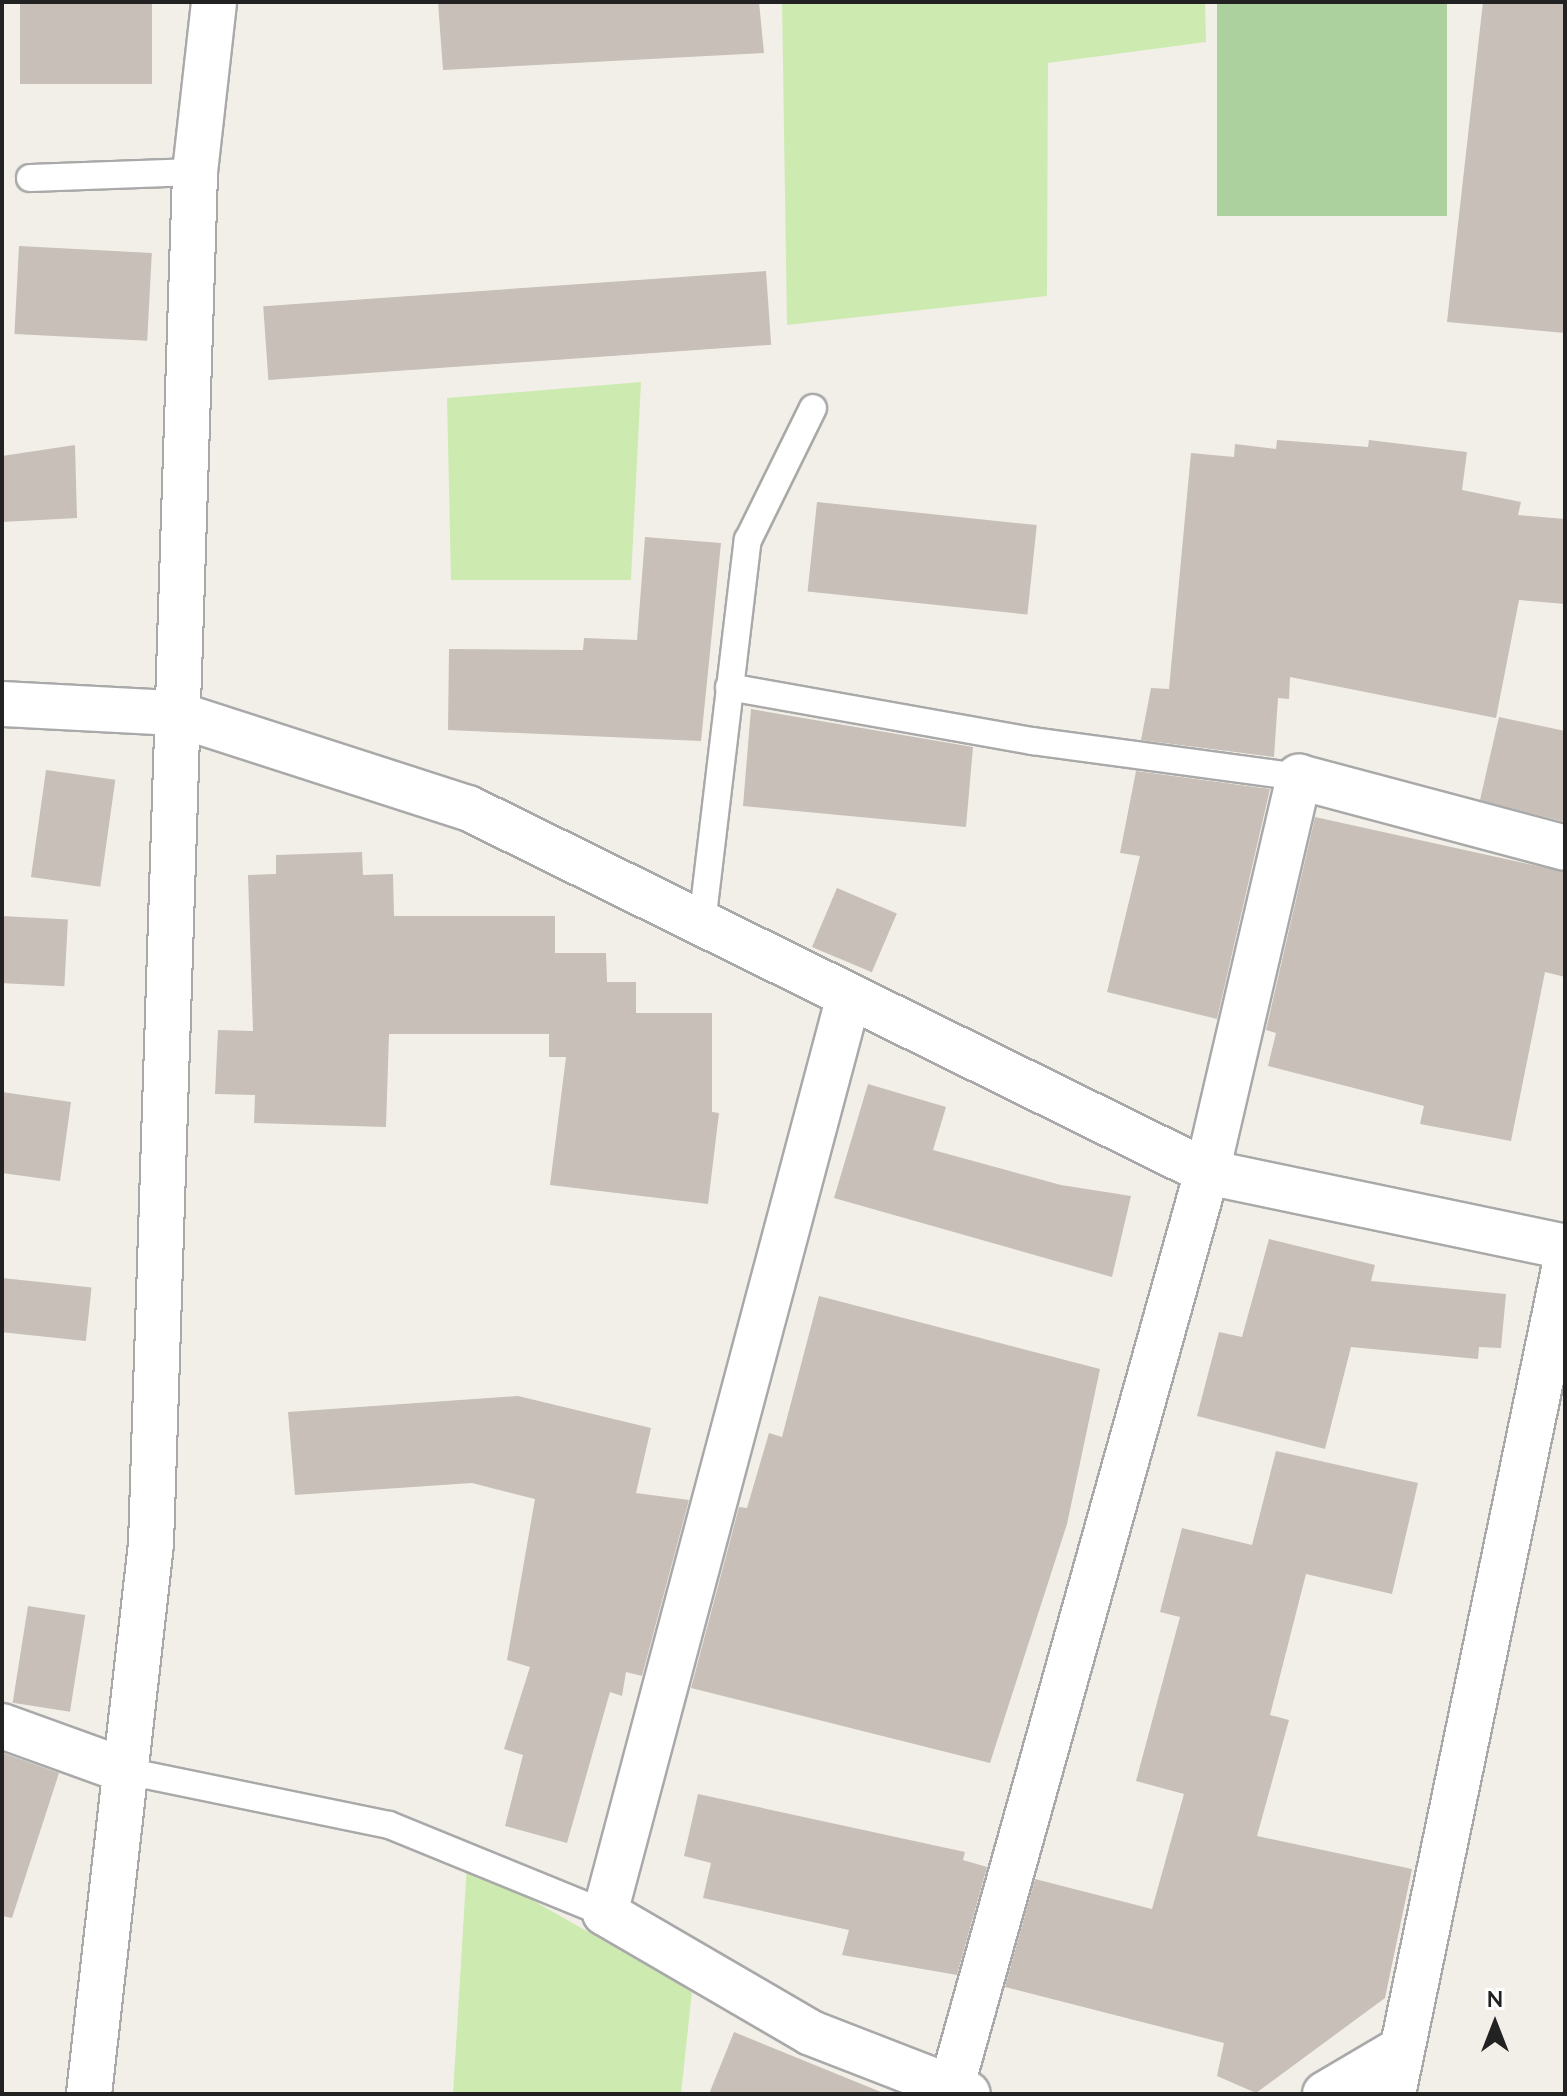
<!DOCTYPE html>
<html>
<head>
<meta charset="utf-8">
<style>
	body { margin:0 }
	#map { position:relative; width:1567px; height:2096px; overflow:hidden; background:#f2efe9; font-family:"Nunito Sans",sans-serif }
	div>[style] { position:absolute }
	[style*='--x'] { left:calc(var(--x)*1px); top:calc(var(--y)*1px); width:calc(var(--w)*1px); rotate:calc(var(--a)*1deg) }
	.grass>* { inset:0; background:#cdebb0 }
	.forest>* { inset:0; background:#add19e; transform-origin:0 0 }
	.building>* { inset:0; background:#c7bfb8; transform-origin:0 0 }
	.roads { filter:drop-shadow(2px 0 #a9a9a9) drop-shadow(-2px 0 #a9a9a9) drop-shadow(0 2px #a9a9a9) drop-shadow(0 -2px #a9a9a9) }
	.service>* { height:26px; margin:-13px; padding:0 13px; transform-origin:13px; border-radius:13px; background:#fff }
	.minor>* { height:44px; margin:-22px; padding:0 22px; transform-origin:22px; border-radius:22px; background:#fff }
	.tertiary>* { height:44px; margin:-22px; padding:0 22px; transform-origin:22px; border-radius:22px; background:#fff }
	span { translate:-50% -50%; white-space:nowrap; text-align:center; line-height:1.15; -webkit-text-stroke:6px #fff; paint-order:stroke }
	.frame { position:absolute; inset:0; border:4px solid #222; pointer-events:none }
	.north { position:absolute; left:1455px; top:1984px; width:80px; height:80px; -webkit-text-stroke:6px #fff; paint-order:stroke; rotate:0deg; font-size:22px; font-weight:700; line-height:32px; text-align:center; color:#222 }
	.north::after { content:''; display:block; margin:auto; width:28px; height:36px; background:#222; clip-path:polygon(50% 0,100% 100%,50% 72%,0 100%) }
</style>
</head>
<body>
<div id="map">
	<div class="grass">
		<div style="clip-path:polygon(782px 2px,1205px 2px,1206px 42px,1048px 63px,1047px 296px,787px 325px)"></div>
		<div style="clip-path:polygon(641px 382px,631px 580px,451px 580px,447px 398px)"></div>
		<div style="clip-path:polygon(467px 1863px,692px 1991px,681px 2094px,453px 2094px)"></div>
	</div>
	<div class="forest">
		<div style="left:1217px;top:2px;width:230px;height:214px"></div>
	</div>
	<div class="building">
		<div style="left:20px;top:2px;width:132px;height:82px"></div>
		<div style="clip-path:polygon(438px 2px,759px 2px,764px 53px,443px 70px)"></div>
		<div style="clip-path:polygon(1483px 2px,1565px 2px,1565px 333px,1447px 322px)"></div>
		<div style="left:19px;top:246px;width:133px;height:88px;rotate:3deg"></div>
		<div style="left:766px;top:271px;width:74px;height:504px;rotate:86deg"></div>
		<div style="clip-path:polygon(1277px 440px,1368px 447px,1369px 440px,1467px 452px,1462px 490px,1521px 502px,1518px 515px,1565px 519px,1565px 604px,1519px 600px,1496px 718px,1290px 677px,1289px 699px,1278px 698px,1274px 757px,1141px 740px,1151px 688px,1169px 689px,1191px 453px,1234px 457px,1235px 444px,1276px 449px)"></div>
		<div style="clip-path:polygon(75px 445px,77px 518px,2px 522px,2px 456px)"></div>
		<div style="left:817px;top:502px;width:221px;height:90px;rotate:6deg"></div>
		<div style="clip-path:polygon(645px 537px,721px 543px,701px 741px,448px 730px,449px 649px,583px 650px,584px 638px,637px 640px)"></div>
		<div style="clip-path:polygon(751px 709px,973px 747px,966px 827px,743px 806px)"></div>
		<div style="clip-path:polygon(1499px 717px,1565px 731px,1565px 822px,1480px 800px)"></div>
		<div style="left:46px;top:770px;width:70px;height:108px;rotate:8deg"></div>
		<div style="clip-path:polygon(1136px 771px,1270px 789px,1217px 1019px,1107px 992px,1140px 856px,1120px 853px)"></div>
		<div style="clip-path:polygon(1315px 817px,1565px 872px,1565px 977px,1545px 972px,1511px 1141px,1420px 1124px,1424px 1106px,1268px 1066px,1276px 1033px,1266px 1030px)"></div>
		<div style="clip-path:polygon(362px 852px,363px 875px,393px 874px,394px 916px,555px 916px,555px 953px,606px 953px,607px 982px,636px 982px,636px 1013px,712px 1013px,712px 1112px,719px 1113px,708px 1204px,550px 1185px,566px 1057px,549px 1057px,549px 1034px,389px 1034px,386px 1127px,254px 1123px,255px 1095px,215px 1094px,218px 1030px,253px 1031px,248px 875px,276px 874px,276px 855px)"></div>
		<div style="left:837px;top:888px;width:65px;height:64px;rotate:23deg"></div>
		<div style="left:2px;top:916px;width:66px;height:67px;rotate:3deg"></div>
		<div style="clip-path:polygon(868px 1084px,946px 1107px,933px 1150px,1061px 1185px,1131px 1196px,1112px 1277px,834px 1198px)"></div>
		<div style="clip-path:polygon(2px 1092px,71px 1102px,60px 1181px,2px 1173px)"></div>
		<div style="clip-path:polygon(1269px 1239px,1375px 1265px,1371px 1281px,1506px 1294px,1501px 1348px,1479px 1347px,1478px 1359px,1351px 1347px,1325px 1449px,1197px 1416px,1219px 1332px,1242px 1337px)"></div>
		<div style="left:2px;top:1278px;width:90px;height:54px;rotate:6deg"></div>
		<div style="clip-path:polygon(819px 1296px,1100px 1369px,1067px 1524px,990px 1763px,691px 1688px,739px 1507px,747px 1508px,769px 1433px,782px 1437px)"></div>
		<div style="clip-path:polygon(518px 1396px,651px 1428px,636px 1493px,689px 1500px,642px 1676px,626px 1672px,622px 1696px,610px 1692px,567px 1843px,505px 1826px,523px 1755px,504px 1749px,530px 1667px,507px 1660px,535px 1499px,472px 1483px,295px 1495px,288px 1412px)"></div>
		<div style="clip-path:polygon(1276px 1451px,1418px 1483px,1392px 1594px,1306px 1574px,1270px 1715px,1289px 1720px,1257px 1836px,1412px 1869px,1385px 1998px,1256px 2093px,1217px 2076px,1224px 2043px,1005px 1987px,1035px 1879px,1152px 1909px,1184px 1794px,1136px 1781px,1180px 1617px,1160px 1612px,1182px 1528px,1252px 1545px)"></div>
		<div style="left:28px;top:1606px;width:58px;height:98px;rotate:9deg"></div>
		<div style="clip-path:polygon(3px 1753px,59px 1773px,12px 1918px,2px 1916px)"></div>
		<div style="clip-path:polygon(698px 1794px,965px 1852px,963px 1860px,987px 1867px,957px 1975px,842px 1955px,849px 1930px,703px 1898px,711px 1863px,684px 1856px)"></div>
		<div style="clip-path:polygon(734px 2032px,881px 2092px,881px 2094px,709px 2094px)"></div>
	</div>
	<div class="roads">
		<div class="service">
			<div style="--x:30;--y:178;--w:165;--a:-2.1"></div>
			<div style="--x:729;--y:687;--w:309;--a:10.1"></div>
			<div style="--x:1033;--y:741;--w:268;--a:7.7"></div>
			<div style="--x:702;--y:923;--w:386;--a:-83.2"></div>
			<div style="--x:748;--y:540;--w:147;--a:-63.8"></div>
			<div style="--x:126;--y:1771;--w:268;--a:11.6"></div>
			<div style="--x:389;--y:1825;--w:233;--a:22.2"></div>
		</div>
		<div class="minor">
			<div style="--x:849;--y:996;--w:949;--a:104.9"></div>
			<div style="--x:605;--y:1913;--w:238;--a:30.2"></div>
			<div style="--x:811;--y:2033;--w:168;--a:21.2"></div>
			<div style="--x:2;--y:1726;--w:132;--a:19.9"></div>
			<div style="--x:952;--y:2085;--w:948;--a:-74.4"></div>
			<div style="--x:1207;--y:1172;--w:406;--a:-76.9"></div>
			<div style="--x:1299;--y:777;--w:275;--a:14.9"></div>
			<div style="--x:89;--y:2094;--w:553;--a:-83.57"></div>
			<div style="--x:151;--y:1544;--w:1373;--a:-88.16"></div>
			<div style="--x:195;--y:172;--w:171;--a:-83.6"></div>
			<div style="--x:1325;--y:2094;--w:85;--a:-30.5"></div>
			<div style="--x:1393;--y:2094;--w:848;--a:-78.29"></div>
		</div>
		<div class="tertiary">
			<div style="--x:2;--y:704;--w:171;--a:3"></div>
			<div style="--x:173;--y:713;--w:310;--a:17.9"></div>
			<div style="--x:468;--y:808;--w:824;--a:26.22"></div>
			<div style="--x:1207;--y:1172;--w:366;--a:11.8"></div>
		</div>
	</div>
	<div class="frame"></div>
	<div class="north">N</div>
</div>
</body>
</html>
